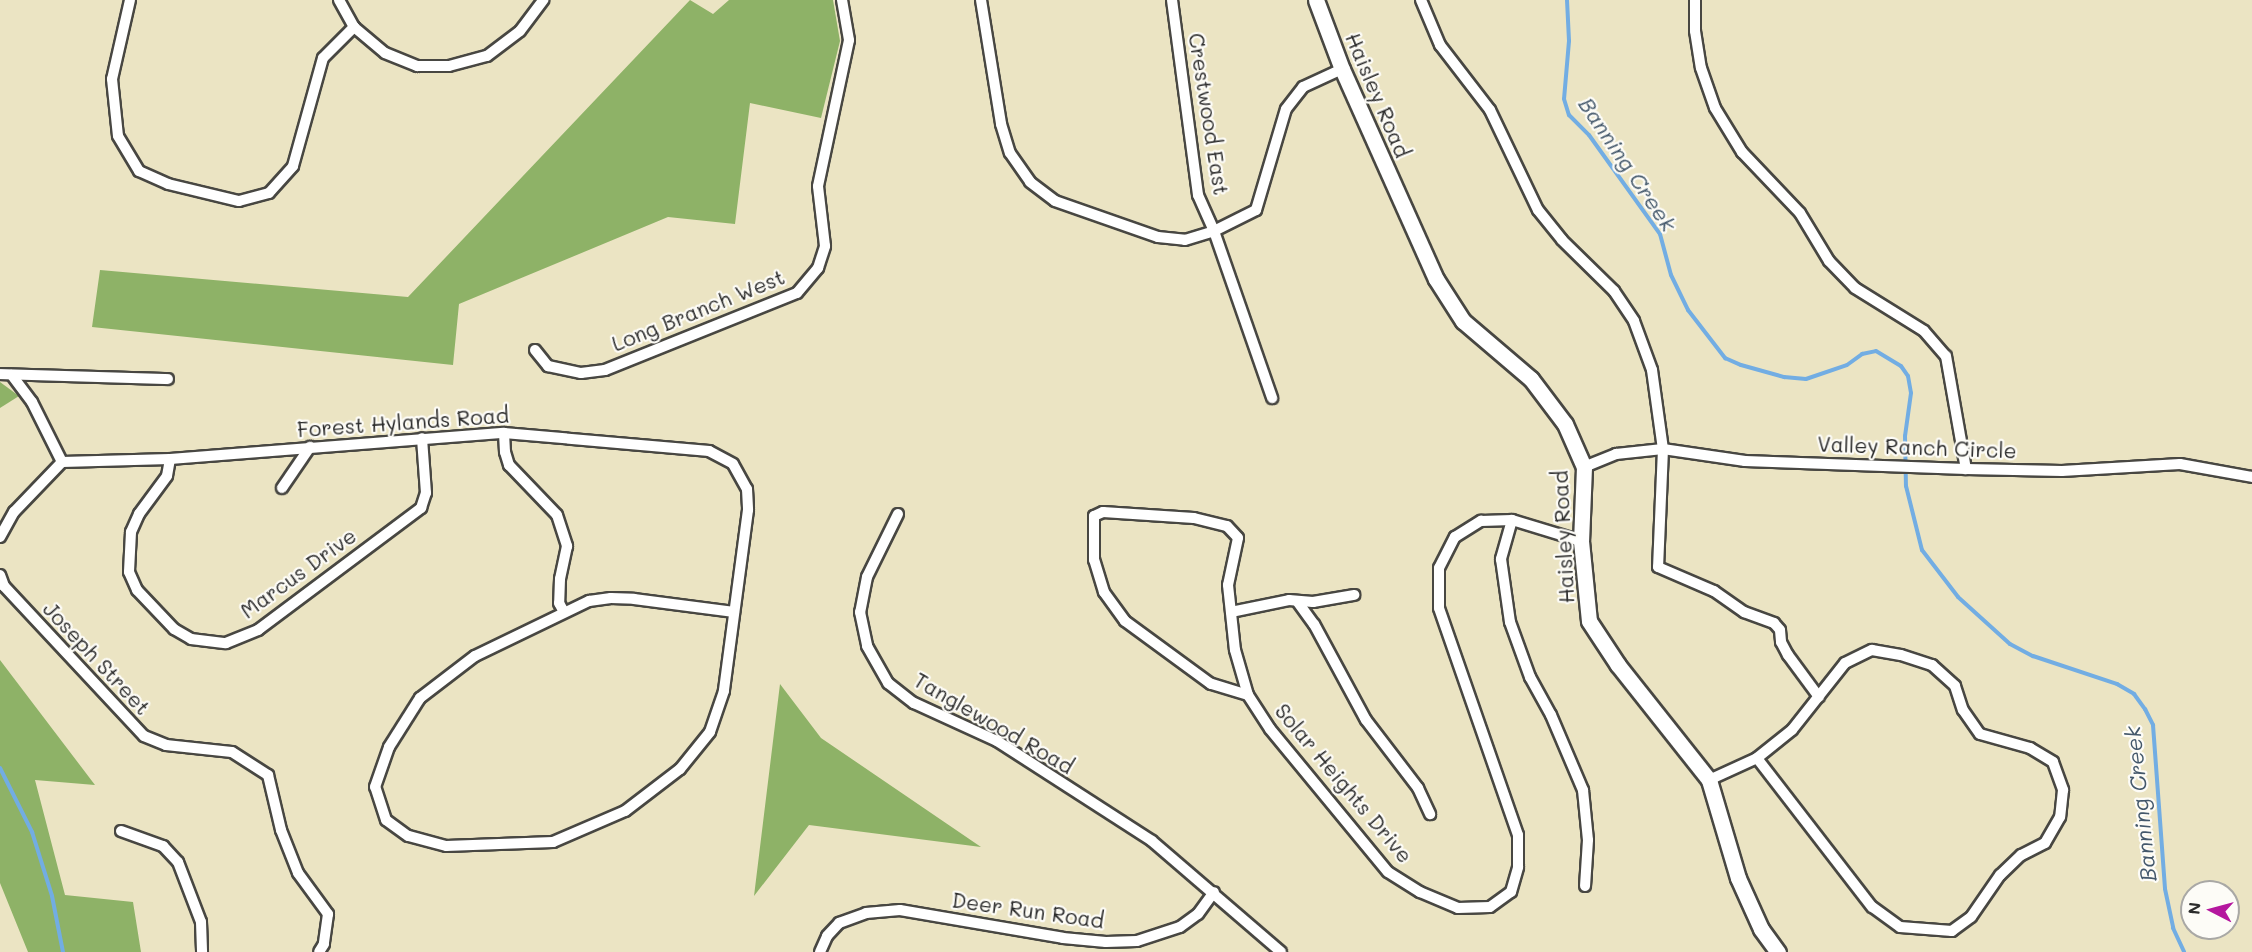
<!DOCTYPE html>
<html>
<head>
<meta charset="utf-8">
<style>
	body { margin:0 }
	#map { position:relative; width:2252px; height:952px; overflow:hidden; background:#ebe4c3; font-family:Mali,sans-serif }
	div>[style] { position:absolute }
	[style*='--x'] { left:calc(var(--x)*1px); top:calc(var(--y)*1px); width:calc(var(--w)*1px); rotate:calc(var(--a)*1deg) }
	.forest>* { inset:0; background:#8eb267 }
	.stream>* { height:4px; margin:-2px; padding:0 2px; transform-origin:2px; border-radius:2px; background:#72ade3 }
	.roads { filter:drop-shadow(2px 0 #484742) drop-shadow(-2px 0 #484742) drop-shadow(0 2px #484742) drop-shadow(0 -2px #484742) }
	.street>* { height:10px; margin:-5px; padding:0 5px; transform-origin:5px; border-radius:5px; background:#fff }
	.secondary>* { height:15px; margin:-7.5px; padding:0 7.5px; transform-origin:7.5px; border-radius:7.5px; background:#fff }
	span { translate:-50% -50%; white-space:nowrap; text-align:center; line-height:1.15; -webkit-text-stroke:4.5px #fdfcf7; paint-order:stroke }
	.street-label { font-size:21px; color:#2b2b2b }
	.water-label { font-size:22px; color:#44586b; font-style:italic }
	.north { position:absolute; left:2180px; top:880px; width:60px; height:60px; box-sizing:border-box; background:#fdfcf7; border:2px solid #a9a8a5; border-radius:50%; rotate:276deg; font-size:16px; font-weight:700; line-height:24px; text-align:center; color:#2b2b2b }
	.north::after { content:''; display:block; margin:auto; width:21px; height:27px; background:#b5179e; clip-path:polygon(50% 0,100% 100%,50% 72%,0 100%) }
</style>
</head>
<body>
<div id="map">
	<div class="forest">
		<div style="clip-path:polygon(690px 0,713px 14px,729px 0,833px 0,840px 41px,821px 118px,750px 103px,735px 224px,668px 217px,459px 304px,453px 365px,92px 327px,100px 270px,408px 297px)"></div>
		<div style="clip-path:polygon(0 382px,19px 396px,0 408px)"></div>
		<div style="clip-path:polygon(0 660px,95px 785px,35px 780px,65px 895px,133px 902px,141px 952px,28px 952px,0 883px)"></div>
		<div style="clip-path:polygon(780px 684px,821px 738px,981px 847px,809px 825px,754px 896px)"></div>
	</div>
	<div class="stream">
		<div style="--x:1567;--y:0;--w:41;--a:87.2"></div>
		<div style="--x:1569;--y:41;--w:58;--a:94.9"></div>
		<div style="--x:1564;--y:99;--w:17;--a:73"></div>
		<div style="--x:1569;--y:115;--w:28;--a:45"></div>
		<div style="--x:1589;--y:135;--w:122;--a:54.4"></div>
		<div style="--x:1660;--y:234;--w:42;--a:75"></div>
		<div style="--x:1671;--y:275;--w:39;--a:64"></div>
		<div style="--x:1688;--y:310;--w:61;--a:52.4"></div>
		<div style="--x:1725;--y:358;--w:17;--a:24"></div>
		<div style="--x:1741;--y:365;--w:45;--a:15.6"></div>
		<div style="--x:1784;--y:377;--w:22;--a:5"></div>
		<div style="--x:1806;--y:379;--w:43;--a:-18.9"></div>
		<div style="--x:1847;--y:365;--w:19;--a:-36"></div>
		<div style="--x:1862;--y:354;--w:14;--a:-12"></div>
		<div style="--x:1876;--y:351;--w:29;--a:31"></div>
		<div style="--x:1901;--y:366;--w:12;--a:55"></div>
		<div style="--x:1908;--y:376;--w:17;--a:80"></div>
		<div style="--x:1911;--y:393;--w:43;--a:97.9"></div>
		<div style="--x:1905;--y:436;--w:50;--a:88.9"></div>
		<div style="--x:1906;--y:486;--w:66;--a:76"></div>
		<div style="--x:1922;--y:550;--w:59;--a:52.5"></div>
		<div style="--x:1958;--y:597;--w:70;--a:42.1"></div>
		<div style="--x:2010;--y:644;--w:26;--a:28"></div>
		<div style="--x:2033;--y:656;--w:89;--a:18.4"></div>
		<div style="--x:2117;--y:684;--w:20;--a:30"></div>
		<div style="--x:2134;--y:694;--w:19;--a:54"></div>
		<div style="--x:2145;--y:709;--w:18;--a:63"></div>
		<div style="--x:2153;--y:725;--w:164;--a:85.8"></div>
		<div style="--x:2165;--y:889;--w:40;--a:78"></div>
		<div style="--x:2173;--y:928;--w:26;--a:65"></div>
		<div style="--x:0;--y:768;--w:72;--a:63.4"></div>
		<div style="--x:32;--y:832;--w:67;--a:72.6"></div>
		<div style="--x:52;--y:896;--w:57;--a:78.9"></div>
	</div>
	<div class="roads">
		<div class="street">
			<div style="--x:130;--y:0;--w:81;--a:102.8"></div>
			<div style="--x:112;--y:79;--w:57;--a:84"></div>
			<div style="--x:118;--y:136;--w:41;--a:59"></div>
			<div style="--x:139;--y:171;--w:32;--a:24"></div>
			<div style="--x:168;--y:184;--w:73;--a:13.5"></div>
			<div style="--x:239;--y:201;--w:31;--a:-15"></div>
			<div style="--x:269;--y:193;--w:36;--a:-48"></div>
			<div style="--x:293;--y:166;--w:112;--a:-74.5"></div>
			<div style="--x:323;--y:58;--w:44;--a:-45"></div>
			<div style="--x:339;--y:0;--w:31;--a:61"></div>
			<div style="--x:354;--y:27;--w:40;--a:40"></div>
			<div style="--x:385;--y:53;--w:35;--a:22"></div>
			<div style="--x:417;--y:66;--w:32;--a:0"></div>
			<div style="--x:449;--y:66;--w:39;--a:-15"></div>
			<div style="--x:487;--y:56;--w:41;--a:-37.1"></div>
			<div style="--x:520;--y:31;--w:39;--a:-53"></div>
			<div style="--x:981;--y:0;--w:126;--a:80.8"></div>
			<div style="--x:1001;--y:124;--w:30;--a:73"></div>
			<div style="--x:1010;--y:153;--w:35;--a:55"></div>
			<div style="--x:1030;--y:182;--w:31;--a:37"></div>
			<div style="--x:1055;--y:201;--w:109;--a:19.3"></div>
			<div style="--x:1158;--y:237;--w:27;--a:6"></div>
			<div style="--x:1185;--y:240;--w:30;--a:-17"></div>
			<div style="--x:1214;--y:231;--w:47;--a:-26.6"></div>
			<div style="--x:1256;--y:210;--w:105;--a:-73.5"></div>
			<div style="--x:1286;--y:109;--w:28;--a:-52"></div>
			<div style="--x:1303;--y:87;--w:43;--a:-24.8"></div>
			<div style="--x:1172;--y:0;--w:197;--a:82.4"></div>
			<div style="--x:1198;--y:195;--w:39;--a:66"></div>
			<div style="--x:1214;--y:231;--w:177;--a:70.8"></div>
			<div style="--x:1421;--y:0;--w:49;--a:67.1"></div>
			<div style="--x:1440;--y:45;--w:82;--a:52.4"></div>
			<div style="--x:1490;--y:110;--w:111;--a:64.4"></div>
			<div style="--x:1538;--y:210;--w:38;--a:51"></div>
			<div style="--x:1562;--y:240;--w:73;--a:44.4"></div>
			<div style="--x:1614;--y:291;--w:36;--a:56"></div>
			<div style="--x:1634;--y:321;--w:52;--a:69.8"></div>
			<div style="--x:1652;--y:370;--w:80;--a:82.1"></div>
			<div style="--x:1663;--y:449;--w:118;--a:92.4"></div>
			<div style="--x:1658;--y:567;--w:61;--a:23.2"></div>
			<div style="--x:1714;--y:591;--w:37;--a:35"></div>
			<div style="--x:1744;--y:612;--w:32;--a:20"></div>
			<div style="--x:1774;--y:623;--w:9;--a:49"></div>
			<div style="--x:1780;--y:630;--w:12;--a:85"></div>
			<div style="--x:1781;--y:642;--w:15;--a:62"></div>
			<div style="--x:1788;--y:655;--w:52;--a:53.6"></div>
			<div style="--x:1695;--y:0;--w:31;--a:90"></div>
			<div style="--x:1695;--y:31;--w:37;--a:81"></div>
			<div style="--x:1701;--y:68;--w:42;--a:70.7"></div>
			<div style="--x:1715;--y:108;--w:52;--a:58.5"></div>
			<div style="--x:1742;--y:152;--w:84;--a:46.4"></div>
			<div style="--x:1800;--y:213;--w:56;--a:58.9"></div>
			<div style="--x:1829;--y:261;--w:37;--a:46"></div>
			<div style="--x:1855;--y:288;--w:81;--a:31.9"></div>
			<div style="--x:1924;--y:331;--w:33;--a:49"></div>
			<div style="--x:1946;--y:356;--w:115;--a:80"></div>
			<div style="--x:535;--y:350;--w:21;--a:51"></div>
			<div style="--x:548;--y:366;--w:34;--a:12"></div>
			<div style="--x:581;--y:373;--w:24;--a:-7"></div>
			<div style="--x:605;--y:370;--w:207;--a:-21.9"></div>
			<div style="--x:797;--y:293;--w:33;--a:-50"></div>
			<div style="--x:818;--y:268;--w:23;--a:-72"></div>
			<div style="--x:825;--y:246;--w:60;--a:-96.7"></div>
			<div style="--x:818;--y:186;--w:149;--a:-78"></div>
			<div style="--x:849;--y:40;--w:41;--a:-99.9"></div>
			<div style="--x:0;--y:374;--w:168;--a:1.7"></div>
			<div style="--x:504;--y:433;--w:19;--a:87"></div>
			<div style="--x:505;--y:452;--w:14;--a:73"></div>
			<div style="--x:509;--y:465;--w:69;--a:46.2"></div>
			<div style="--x:557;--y:515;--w:33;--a:72"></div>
			<div style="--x:567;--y:546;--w:34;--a:102"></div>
			<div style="--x:560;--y:579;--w:24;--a:92"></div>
			<div style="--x:559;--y:603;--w:10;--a:61"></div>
			<div style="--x:170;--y:459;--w:17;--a:100"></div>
			<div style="--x:167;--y:476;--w:47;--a:126.4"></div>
			<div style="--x:139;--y:514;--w:20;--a:114"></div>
			<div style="--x:131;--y:532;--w:40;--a:92.9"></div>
			<div style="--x:129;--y:572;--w:20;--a:66"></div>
			<div style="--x:137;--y:590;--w:54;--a:46.5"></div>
			<div style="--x:174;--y:629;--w:20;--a:30"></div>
			<div style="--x:191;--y:639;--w:35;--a:7"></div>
			<div style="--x:226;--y:643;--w:35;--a:-22"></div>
			<div style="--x:258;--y:630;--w:204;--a:-36.8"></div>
			<div style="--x:421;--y:508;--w:16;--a:-72"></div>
			<div style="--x:426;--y:493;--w:55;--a:-94.2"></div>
			<div style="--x:62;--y:462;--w:108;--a:-1.6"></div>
			<div style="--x:170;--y:459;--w:335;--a:-4.5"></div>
			<div style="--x:504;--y:433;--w:206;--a:5"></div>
			<div style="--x:709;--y:451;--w:27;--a:28"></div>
			<div style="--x:733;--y:464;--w:29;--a:61"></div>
			<div style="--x:747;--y:489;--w:21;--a:87"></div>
			<div style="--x:748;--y:510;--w:183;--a:97.6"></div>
			<div style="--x:724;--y:691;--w:43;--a:108.9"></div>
			<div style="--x:710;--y:732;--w:48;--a:129"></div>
			<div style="--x:680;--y:769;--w:69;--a:142.6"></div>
			<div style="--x:625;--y:811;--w:78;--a:156.7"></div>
			<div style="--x:553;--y:842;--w:107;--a:177.9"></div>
			<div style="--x:446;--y:846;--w:39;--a:-165"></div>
			<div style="--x:408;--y:836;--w:27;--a:-144"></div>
			<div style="--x:386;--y:820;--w:35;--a:-108"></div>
			<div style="--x:375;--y:787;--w:42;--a:-70.7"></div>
			<div style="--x:389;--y:747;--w:58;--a:-57.7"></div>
			<div style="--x:420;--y:698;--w:69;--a:-37.4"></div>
			<div style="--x:475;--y:656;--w:127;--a:-25.8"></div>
			<div style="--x:589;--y:601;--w:22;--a:-8"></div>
			<div style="--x:611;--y:598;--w:23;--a:2"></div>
			<div style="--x:634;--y:599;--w:101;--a:7.4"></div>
			<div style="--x:1584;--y:467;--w:35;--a:-22"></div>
			<div style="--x:1616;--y:454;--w:47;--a:-6.1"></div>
			<div style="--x:1663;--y:449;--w:83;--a:8.3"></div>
			<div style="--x:1745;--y:461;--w:221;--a:2.1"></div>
			<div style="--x:1966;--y:469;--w:96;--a:1.2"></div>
			<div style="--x:2062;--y:471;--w:118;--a:-3.4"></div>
			<div style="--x:2180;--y:464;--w:73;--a:10.2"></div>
			<div style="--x:282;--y:488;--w:50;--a:-55.7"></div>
			<div style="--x:898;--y:514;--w:70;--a:116.2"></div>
			<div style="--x:867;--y:577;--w:36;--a:101"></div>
			<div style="--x:860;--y:612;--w:35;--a:78"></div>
			<div style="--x:867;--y:646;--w:43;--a:60.4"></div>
			<div style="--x:888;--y:683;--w:33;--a:38"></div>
			<div style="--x:914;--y:703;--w:91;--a:24.6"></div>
			<div style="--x:997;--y:741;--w:184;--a:32.8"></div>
			<div style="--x:1152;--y:841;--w:170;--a:40.7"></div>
			<div style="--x:1512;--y:520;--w:41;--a:105.8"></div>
			<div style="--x:1501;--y:559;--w:64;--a:81.9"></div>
			<div style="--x:1510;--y:622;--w:59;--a:70"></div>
			<div style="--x:1530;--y:677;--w:43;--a:61.1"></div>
			<div style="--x:1551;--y:715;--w:82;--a:66.9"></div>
			<div style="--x:1583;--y:790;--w:50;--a:84.3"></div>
			<div style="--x:1588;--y:840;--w:46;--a:93.7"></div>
			<div style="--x:0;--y:537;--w:29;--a:-61"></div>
			<div style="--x:14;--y:512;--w:69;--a:-46.2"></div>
			<div style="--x:62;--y:462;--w:67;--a:-116.6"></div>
			<div style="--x:32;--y:402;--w:34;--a:-127"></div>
			<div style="--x:0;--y:575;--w:12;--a:70"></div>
			<div style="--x:4;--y:586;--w:205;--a:47"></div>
			<div style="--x:144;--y:736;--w:24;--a:22"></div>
			<div style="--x:166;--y:745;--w:66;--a:6.1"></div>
			<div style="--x:232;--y:752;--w:43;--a:32.6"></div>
			<div style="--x:268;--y:775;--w:57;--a:76.7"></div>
			<div style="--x:281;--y:830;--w:46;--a:68.4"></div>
			<div style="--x:298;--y:873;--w:51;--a:53.8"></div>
			<div style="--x:328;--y:914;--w:30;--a:98"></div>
			<div style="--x:324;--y:944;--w:9;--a:122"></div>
			<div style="--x:1297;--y:601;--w:29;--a:54"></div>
			<div style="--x:1314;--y:624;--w:109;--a:61.6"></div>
			<div style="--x:1366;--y:720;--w:86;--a:52.6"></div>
			<div style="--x:1418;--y:788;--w:29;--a:65"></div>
			<div style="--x:1231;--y:612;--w:59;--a:-11.7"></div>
			<div style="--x:1289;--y:600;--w:24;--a:5"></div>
			<div style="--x:1313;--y:602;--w:42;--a:-9.7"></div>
			<div style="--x:1248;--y:695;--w:39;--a:-163"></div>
			<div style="--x:1211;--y:684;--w:107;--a:-143.8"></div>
			<div style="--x:1125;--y:621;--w:36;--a:-126"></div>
			<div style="--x:1104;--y:592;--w:34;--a:-107"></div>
			<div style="--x:1094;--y:560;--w:44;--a:-90"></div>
			<div style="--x:1094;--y:516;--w:10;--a:-24"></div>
			<div style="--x:1103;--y:512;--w:91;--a:3.8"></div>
			<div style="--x:1194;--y:518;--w:34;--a:14"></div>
			<div style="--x:1227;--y:526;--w:16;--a:47"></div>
			<div style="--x:1238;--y:538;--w:48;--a:102"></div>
			<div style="--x:1228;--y:585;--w:65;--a:83.9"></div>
			<div style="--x:1235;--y:650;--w:47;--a:73.9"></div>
			<div style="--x:1248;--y:695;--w:40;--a:57.1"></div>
			<div style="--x:1270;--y:729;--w:185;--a:50.5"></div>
			<div style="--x:1388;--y:872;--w:38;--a:32"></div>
			<div style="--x:1420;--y:892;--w:41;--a:22.8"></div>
			<div style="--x:1458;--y:908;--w:32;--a:-2"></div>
			<div style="--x:1490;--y:907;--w:26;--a:-36"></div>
			<div style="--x:1511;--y:892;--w:26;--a:-74"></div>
			<div style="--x:1518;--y:867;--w:32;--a:-90"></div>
			<div style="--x:1518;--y:835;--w:240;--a:-109.2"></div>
			<div style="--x:1439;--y:608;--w:40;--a:-90"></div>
			<div style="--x:1439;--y:568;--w:35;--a:-63"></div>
			<div style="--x:1455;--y:537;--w:31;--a:-32"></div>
			<div style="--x:1481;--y:521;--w:31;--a:-2"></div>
			<div style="--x:1512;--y:520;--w:72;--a:16.9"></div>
			<div style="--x:1709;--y:780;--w:53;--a:-24.6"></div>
			<div style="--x:1757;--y:758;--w:45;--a:-38.7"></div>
			<div style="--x:1792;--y:730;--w:85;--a:-51.7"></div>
			<div style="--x:1845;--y:663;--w:30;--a:-26"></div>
			<div style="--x:1872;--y:650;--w:29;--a:10"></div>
			<div style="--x:1901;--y:655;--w:33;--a:18"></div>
			<div style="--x:1932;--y:665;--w:31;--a:42"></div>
			<div style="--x:1955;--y:686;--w:25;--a:72"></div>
			<div style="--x:1963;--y:710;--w:29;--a:55"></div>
			<div style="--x:1980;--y:734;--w:52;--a:15.6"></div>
			<div style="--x:2030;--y:748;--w:27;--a:31"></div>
			<div style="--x:2053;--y:762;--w:30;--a:70"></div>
			<div style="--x:2063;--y:790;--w:27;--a:96"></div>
			<div style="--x:2060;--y:817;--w:30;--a:120"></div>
			<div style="--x:2045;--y:843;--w:27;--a:153"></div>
			<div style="--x:2021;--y:855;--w:29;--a:136"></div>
			<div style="--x:2000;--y:875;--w:51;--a:124.6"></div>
			<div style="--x:1971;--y:917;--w:24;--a:144"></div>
			<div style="--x:1952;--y:931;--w:52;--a:-175.6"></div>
			<div style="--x:1900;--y:927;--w:34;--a:-144"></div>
			<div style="--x:1872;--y:907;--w:188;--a:-127.7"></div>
			<div style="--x:121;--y:831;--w:45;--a:19.7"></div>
			<div style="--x:163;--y:846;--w:22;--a:47"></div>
			<div style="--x:178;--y:862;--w:64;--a:69"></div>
			<div style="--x:201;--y:922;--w:30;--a:88"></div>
			<div style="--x:820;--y:952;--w:17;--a:-66"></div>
			<div style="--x:827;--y:936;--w:18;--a:-47"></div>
			<div style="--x:839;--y:923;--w:29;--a:-20"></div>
			<div style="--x:866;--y:913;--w:34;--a:-5"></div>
			<div style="--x:900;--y:910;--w:165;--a:9.7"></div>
			<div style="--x:1063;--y:938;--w:43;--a:5.3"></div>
			<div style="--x:1106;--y:942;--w:31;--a:-2"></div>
			<div style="--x:1137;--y:941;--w:45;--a:-18"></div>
			<div style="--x:1180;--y:927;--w:22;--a:-36"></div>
			<div style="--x:1198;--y:914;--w:27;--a:-54"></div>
		</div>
		<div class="secondary">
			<div style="--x:1316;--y:0;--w:74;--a:69.4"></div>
			<div style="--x:1342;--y:69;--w:230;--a:65.9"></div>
			<div style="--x:1436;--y:279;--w:50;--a:57.3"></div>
			<div style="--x:1463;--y:321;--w:89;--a:40.5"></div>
			<div style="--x:1531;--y:379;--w:56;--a:52.9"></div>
			<div style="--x:1565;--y:424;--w:47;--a:66.2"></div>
			<div style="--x:1584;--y:467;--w:74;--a:92.3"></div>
			<div style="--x:1581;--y:541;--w:80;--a:84.3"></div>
			<div style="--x:1589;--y:621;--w:53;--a:56.6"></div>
			<div style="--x:1618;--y:665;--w:147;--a:51.6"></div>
			<div style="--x:1709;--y:780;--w:102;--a:73.5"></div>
			<div style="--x:1738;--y:878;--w:56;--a:65.7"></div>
			<div style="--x:1761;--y:929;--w:29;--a:54"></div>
		</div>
	</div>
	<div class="street-label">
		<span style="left:1378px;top:95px;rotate:67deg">Haisley Road</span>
		<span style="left:1209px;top:114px;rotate:81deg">Crestwood East</span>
		<span style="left:698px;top:310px;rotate:-22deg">Long Branch West</span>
		<span style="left:403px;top:422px;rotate:-4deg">Forest Hylands Road</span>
		<span style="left:1917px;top:447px;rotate:2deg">Valley Ranch Circle</span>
		<span style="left:1563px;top:537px;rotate:-93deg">Haisley Road</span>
		<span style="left:298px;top:573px;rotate:-36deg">Marcus Drive</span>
		<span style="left:97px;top:658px;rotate:47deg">Joseph Street</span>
		<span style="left:994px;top:723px;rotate:30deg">Tanglewood Road</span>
		<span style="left:1344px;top:783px;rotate:50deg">Solar Heights Drive</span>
		<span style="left:1028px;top:910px;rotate:8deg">Deer Run Road</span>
	</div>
	<div class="water-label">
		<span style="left:1628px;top:164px;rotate:56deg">Banning Creek</span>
		<span style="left:2140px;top:804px;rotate:-96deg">Banning Creek</span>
	</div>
	<div class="north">N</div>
</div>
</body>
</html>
